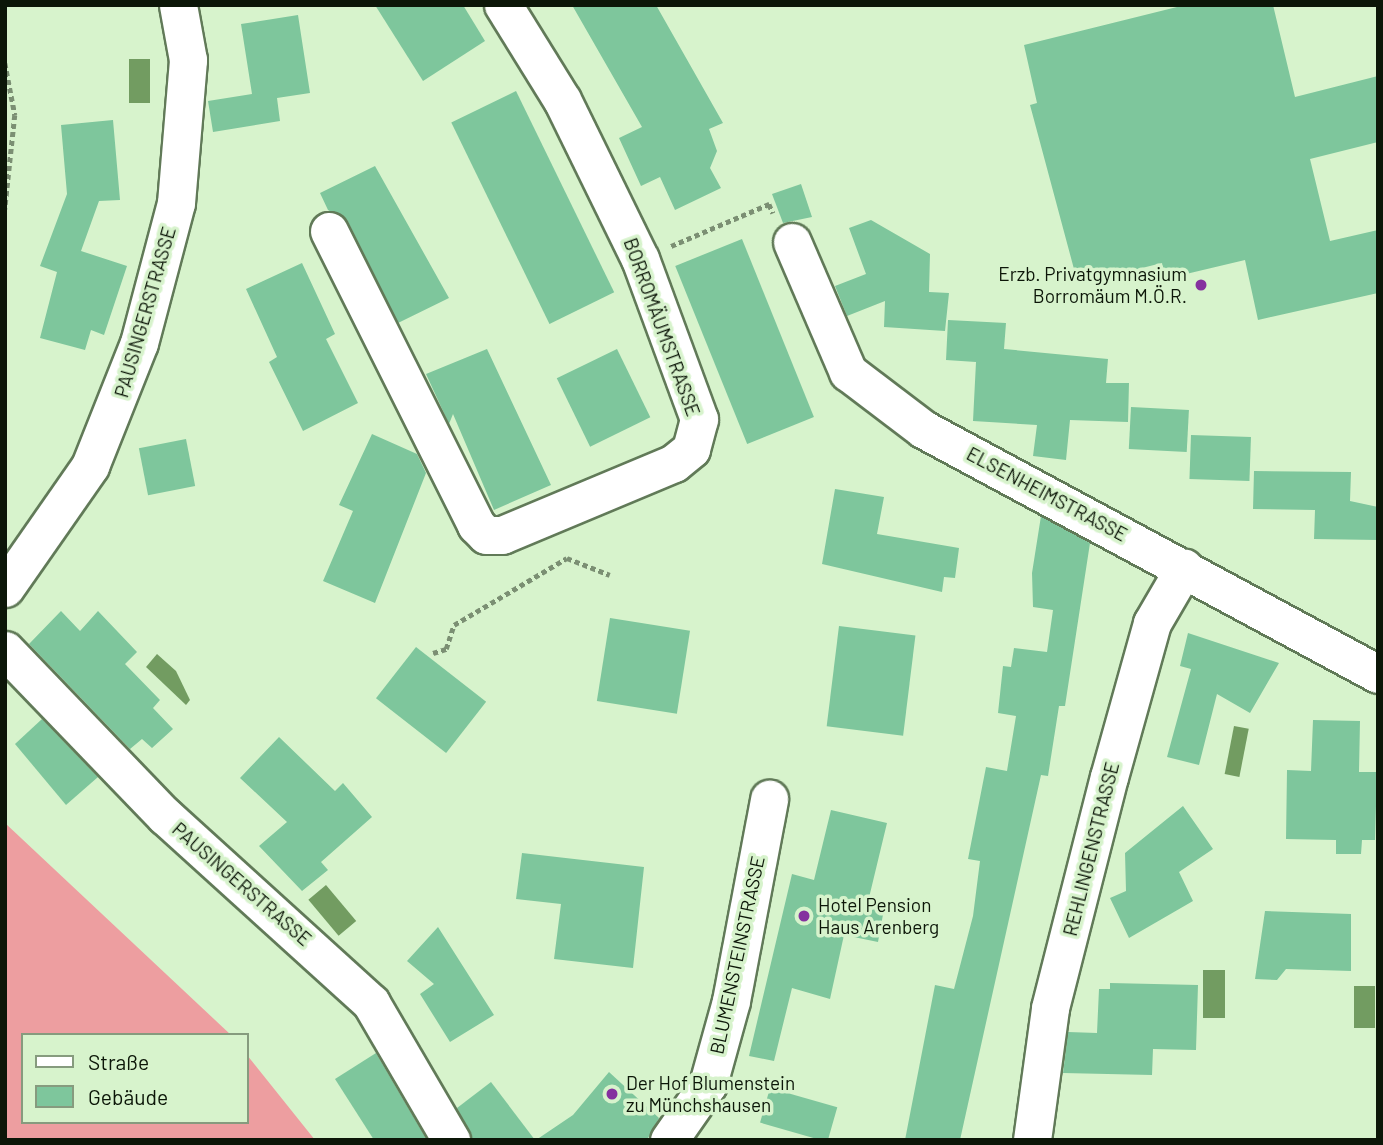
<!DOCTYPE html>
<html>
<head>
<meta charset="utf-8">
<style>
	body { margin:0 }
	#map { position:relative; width:1383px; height:1145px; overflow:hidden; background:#d7f3cc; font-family:Barlow,sans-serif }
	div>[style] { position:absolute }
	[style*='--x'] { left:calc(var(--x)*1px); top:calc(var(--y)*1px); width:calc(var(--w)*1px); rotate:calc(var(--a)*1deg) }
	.forest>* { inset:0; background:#ed9ea0 }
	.water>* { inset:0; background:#729c61; transform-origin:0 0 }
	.building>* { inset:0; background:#7ec69c; transform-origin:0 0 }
	.path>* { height:4.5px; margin-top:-2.25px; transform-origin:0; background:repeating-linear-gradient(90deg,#7b8f73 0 5px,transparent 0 8.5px) }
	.roads { filter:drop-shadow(2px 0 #617a58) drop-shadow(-2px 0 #617a58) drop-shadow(0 2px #617a58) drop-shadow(0 -2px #617a58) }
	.minor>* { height:37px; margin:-18.5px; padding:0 18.5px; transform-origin:18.5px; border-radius:18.5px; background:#fff }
	.dots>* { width:19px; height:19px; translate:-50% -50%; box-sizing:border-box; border:4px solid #d7f3cc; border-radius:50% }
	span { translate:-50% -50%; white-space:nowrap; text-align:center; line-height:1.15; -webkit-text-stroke:7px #d7f3cc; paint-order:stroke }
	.poi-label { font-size:19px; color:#0c1608 }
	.right { translate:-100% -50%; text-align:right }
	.left { translate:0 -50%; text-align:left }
	.street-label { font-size:19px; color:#0c1608 }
	.frame { position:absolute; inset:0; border:7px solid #0c1608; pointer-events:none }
	.legend { position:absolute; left:21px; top:1033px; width:228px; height:91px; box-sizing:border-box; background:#d7f3cc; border:2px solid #869b7e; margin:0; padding:9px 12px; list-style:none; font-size:21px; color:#0c1608 }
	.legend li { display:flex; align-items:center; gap:14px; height:35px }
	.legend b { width:35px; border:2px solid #869b7e }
</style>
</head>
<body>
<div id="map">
	<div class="forest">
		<div style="clip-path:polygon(5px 823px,231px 1035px,23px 1035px,23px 1122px,247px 1122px,247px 1055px,315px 1140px,5px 1140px)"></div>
	</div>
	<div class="water">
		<div style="left:129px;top:59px;width:21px;height:44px"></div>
		<div style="clip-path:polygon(157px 654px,176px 671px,190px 700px,186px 705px,146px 667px)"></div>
		<div style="left:1234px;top:726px;width:15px;height:49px;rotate:11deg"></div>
		<div style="left:326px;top:885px;width:47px;height:23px;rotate:50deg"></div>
		<div style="left:1203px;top:970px;width:22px;height:48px"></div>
		<div style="left:1354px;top:986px;width:21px;height:42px"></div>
	</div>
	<div class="building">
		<div style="clip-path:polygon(375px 5px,463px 5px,485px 41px,423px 81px)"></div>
		<div style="clip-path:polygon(572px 5px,656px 5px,723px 123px,709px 129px,717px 151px,710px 168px,721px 188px,675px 210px,660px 177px,641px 186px,619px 138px,642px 127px)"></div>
		<div style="clip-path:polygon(1185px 5px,1273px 5px,1295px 97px,1378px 76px,1378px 142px,1310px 159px,1330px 241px,1378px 230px,1378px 293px,1258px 320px,1245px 260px,1165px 279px,1162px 263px,1078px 284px,1030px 105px,1037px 103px,1024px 45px)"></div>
		<div style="clip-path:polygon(298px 15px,310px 93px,277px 98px,280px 121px,213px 132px,208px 101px,252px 94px,241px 24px)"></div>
		<div style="left:516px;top:91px;width:224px;height:72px;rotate:64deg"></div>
		<div style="clip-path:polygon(113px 120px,120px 200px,99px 201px,81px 251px,127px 266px,104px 335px,91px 330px,85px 350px,40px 338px,57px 272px,40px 266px,67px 194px,61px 125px)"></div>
		<div style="clip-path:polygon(375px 166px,449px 298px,398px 323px,348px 222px,328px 210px,320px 193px)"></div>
		<div style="clip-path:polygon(801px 184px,812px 217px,783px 223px,772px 194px)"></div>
		<div style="clip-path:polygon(871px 220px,930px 254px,929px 292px,949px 293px,945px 331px,884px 327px,885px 301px,847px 316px,835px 286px,866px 274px,849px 228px)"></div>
		<div style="left:742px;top:239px;width:192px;height:72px;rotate:68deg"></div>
		<div style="clip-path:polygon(302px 263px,335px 334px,326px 339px,358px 403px,303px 431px,269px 362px,277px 357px,246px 289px)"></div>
		<div style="clip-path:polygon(948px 320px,1006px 323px,1004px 349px,1108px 359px,1106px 383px,1129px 383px,1128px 422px,1070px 420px,1066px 460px,1033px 456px,1037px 425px,973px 421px,976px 362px,946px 360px)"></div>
		<div style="clip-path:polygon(487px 349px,551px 485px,494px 510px,453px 414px,449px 424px,426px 374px)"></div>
		<div style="left:617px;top:349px;width:76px;height:67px;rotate:64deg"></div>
		<div style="left:1131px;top:407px;width:58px;height:42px;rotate:3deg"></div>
		<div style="clip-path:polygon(372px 434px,417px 454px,426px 473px,375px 603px,323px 581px,353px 511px,339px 505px)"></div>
		<div style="left:1191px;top:435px;width:60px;height:44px;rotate:2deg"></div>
		<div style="left:186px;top:439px;width:48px;height:48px;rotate:79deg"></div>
		<div style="clip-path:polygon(1254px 471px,1351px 472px,1350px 501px,1378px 507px,1378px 540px,1314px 539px,1315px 510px,1253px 509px)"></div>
		<div style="clip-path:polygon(835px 489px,884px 497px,877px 534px,959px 548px,955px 578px,944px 577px,942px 592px,822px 564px)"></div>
		<div style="clip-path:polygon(1041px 516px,1090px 543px,1065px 706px,1059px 706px,1048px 776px,1041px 775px,960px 1140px,905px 1140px,935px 985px,954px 989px,973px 916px,980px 861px,968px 859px,986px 767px,1007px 771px,1016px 716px,998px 713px,1003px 666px,1011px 667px,1014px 648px,1047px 652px,1053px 610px,1033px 607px,1032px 573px)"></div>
		<div style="clip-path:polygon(61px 611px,80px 631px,98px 611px,137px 652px,125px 664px,160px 700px,153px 708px,173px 729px,152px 748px,142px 739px,130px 749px,29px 644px)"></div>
		<div style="left:610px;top:618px;width:81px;height:84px;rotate:9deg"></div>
		<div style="left:839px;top:626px;width:77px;height:101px;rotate:7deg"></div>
		<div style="clip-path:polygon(1188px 633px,1279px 663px,1250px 713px,1217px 694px,1199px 765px,1167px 757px,1191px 669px,1180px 666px)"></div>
		<div style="left:416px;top:647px;width:89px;height:65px;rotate:38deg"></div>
		<div style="clip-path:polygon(42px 719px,98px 777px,66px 805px,15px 744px)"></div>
		<div style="clip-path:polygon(1313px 720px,1360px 721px,1359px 772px,1377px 772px,1375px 840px,1362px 840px,1361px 854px,1336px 854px,1336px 840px,1286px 839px,1287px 770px,1311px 771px)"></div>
		<div style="clip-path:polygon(279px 737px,335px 791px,343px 783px,372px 817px,321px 862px,328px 870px,302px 891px,259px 846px,287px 822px,240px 778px)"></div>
		<div style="clip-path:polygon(1183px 806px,1213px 849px,1179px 872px,1193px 901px,1129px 938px,1110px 898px,1126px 891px,1125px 853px)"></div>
		<div style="clip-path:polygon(831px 810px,887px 823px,867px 906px,884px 909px,878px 942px,844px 935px,830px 999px,792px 988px,774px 1061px,749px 1056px,792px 874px,814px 880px)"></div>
		<div style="clip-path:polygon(522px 853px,644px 867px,633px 968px,554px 959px,561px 904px,516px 899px)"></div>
		<div style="clip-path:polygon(1265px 911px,1351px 914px,1351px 971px,1286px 969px,1277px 980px,1255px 979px)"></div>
		<div style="clip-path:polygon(438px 927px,494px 1015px,450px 1042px,420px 994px,434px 984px,407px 961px)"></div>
		<div style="clip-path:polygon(1110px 983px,1198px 985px,1196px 1050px,1153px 1049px,1152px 1075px,1063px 1073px,1068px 1032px,1097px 1033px,1099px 989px,1110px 989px)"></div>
		<div style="clip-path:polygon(376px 1053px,427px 1140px,374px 1140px,335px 1079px)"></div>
		<div style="clip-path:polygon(609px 1072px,659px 1118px,647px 1140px,536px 1140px,573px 1115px)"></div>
		<div style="clip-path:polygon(491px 1082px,535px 1140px,472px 1140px,457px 1108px)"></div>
		<div style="left:770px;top:1088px;width:70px;height:36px;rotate:16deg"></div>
	</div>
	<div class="path">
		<div style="--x:5;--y:63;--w:53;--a:79.1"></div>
		<div style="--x:15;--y:115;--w:95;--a:96.1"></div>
		<div style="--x:671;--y:246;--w:107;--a:-23.2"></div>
		<div style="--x:769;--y:204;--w:10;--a:66"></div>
		<div style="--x:433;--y:653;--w:14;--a:-17"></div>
		<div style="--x:446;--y:649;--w:25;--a:-72"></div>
		<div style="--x:454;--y:625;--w:131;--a:-30.7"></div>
		<div style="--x:567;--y:558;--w:46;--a:21.6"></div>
	</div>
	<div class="roads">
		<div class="minor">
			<div style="--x:329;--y:231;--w:329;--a:63.4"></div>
			<div style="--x:476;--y:525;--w:14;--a:45"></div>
			<div style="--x:486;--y:535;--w:16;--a:0"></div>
			<div style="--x:502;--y:535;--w:186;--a:-22.7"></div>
			<div style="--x:674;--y:463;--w:22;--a:-39"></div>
			<div style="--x:691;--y:449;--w:31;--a:-75"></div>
			<div style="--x:699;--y:419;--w:171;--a:-110.2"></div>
			<div style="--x:640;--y:259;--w:177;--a:-116.1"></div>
			<div style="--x:562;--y:100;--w:112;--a:-121.8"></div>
			<div style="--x:792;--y:242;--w:142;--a:66.7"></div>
			<div style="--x:848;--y:372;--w:94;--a:37.2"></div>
			<div style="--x:923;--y:429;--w:517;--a:28.3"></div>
			<div style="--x:5;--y:588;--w:149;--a:-55.1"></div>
			<div style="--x:90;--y:466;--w:132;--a:-68.3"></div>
			<div style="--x:139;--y:343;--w:145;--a:-75.2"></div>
			<div style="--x:176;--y:203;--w:144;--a:-85.2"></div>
			<div style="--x:188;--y:60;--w:56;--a:-100.3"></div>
			<div style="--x:5;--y:650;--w:231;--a:46.1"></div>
			<div style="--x:165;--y:816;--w:278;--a:42.2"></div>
			<div style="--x:371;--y:1003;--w:159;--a:59.7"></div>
			<div style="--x:669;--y:1140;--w:68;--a:-55.1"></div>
			<div style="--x:708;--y:1084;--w:86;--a:-74.5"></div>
			<div style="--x:731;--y:1001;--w:206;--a:-79.3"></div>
			<div style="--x:1032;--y:1140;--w:133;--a:-82.2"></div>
			<div style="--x:1050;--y:1008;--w:238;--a:-75.7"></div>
			<div style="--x:1109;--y:777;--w:160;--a:-74.4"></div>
			<div style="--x:1152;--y:623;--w:64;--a:-59.8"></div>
		</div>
	</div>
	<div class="dots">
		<div style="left:1201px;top:285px;background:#85319f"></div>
		<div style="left:804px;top:916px;background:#85319f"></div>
		<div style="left:612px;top:1094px;background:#85319f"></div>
	</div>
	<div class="poi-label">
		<span class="right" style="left:1187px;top:285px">Erzb. Privatgymnasium<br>Borromäum M.Ö.R.</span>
		<span class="left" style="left:818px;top:916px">Hotel Pension<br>Haus Arenberg</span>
		<span class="left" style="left:626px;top:1094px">Der Hof Blumenstein<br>zu Münchshausen</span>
	</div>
	<div class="street-label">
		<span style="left:145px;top:312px;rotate:-74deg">PAUSINGERSTRASSE</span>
		<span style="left:662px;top:327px;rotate:70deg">BORROMÄUMSTRASSE</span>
		<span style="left:1047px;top:494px;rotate:28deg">ELSENHEIMSTRASSE</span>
		<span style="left:1091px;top:849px;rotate:-76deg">REHLINGENSTRASSE</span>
		<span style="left:242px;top:884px;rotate:41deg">PAUSINGERSTRASSE</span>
		<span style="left:737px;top:955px;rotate:-78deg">BLUMENSTEINSTRASSE</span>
	</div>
	<div class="frame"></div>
	<ul class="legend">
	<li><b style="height:9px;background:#fff"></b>Straße</li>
	<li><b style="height:19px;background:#7ec69c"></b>Gebäude</li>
	</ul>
</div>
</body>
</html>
